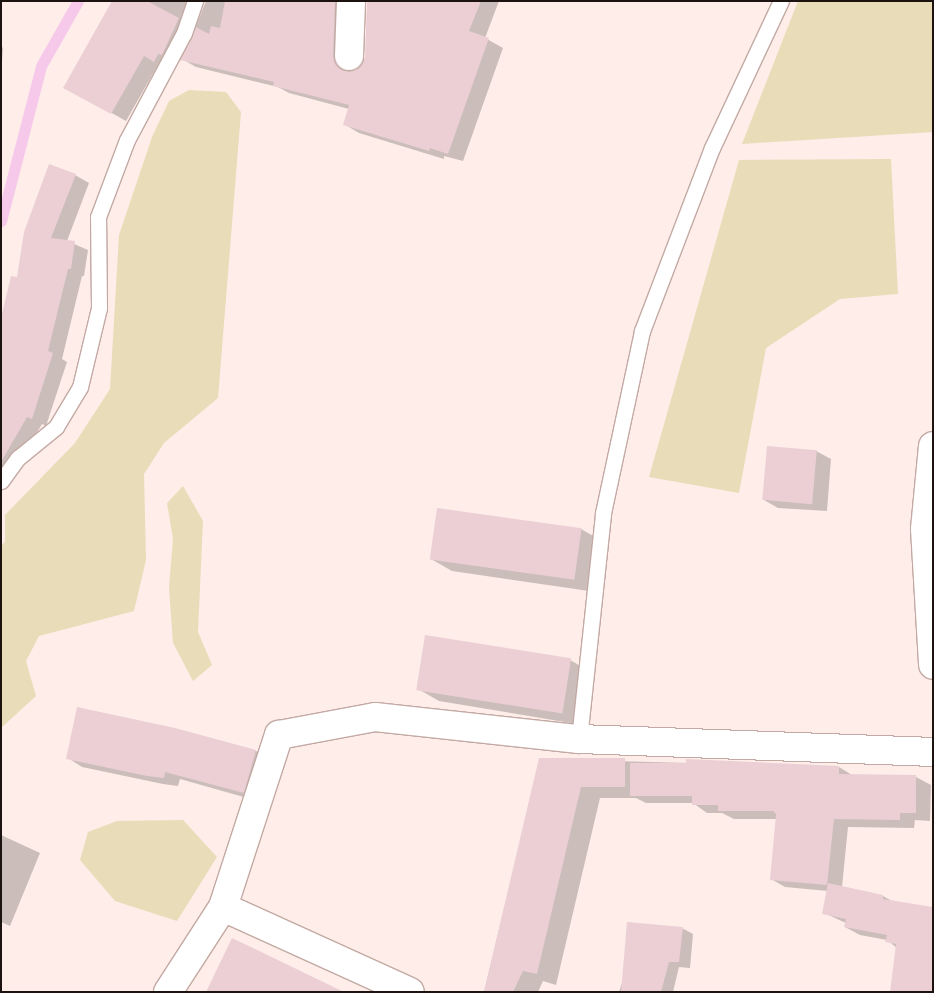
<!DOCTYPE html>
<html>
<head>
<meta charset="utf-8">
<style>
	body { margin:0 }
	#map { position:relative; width:934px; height:993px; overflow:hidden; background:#feede9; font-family:"Archivo Narrow",sans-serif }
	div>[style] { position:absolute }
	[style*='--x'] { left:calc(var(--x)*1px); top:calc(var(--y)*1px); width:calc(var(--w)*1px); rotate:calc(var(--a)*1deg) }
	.green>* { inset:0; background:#e8ddb8 }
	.shadow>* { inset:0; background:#0003 }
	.stream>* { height:11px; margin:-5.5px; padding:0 5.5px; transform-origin:5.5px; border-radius:5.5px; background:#f6c8ea }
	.building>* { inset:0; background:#ebcfd5; transform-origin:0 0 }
	.roads { filter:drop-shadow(1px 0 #c3a9a3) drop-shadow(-1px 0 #c3a9a3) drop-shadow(0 1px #c3a9a3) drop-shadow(0 -1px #c3a9a3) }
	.service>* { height:15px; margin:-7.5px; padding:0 7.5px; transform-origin:7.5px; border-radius:7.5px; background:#fff }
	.minor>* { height:28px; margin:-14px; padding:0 14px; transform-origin:14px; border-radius:14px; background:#fff }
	span { translate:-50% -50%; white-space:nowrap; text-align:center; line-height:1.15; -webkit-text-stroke:4.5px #fefefe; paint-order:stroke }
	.frame { position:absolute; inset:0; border:2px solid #1c1311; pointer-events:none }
</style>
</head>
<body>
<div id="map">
	<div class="green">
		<div style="clip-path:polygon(798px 1px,933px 1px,933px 132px,742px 144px)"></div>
		<div style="clip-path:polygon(189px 90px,226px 92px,241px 112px,218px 398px,164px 443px,144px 474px,146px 560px,134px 611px,39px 636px,26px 661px,36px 696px,1px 728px,1px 547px,5px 541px,5px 515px,75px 443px,110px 389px,119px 235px,152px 137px,169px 101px)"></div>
		<div style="clip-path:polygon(891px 159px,898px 294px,840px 299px,766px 348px,739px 493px,649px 477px,739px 160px)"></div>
		<div style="clip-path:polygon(183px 486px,203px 521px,198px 632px,212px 665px,193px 681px,173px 643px,169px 588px,173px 539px,167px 503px)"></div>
		<div style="clip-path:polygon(183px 820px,217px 857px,177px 921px,115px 901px,80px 860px,88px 832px,117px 821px)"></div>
	</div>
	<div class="shadow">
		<div style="clip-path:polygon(113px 1px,206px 1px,201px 6px,196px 26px,206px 1px,352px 1px,348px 65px,351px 72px,358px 71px,366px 57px,368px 1px,499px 1px,485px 38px,503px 48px,463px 161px,444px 156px,444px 159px,359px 133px,344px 124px,349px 109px,289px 93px,278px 87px,196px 67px,182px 59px,186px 44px,169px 69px,159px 63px,126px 121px,65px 87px)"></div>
		<div style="clip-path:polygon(1px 46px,3px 48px,1px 74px)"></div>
		<div style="clip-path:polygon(75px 175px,89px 183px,67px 241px,88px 250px,84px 276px,82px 276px,62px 359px,67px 362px,46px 426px,42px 424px,1px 493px,1px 321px,18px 279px)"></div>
		<div style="clip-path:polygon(816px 451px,831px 459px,827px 511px,778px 508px,764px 500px)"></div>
		<div style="clip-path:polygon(581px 529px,602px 541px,596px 592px,452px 571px,431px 559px)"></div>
		<div style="clip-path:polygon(570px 660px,591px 672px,583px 725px,439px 701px,418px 689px)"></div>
		<div style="clip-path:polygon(256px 751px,270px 759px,258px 801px,180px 779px,178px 786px,163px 784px,82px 767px,68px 758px)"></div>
		<div style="clip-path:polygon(540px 759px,839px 767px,852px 775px,916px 777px,931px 785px,930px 821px,915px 820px,914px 828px,848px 827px,842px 887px,883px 896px,892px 901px,897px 948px,887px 940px,860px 935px,845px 927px,846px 923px,824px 913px,828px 891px,785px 887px,771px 879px,777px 819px,734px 819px,722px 813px,707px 813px,693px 803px,646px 803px,636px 798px,600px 798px,556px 985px,543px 981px,538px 992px,484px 992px)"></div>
		<div style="clip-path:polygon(1px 835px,40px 853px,10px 926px,1px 922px)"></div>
		<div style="clip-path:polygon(682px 928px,693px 934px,690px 968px,679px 967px,673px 992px,619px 992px,624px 977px)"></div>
	</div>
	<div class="stream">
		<div style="--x:1;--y:221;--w:160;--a:-75.5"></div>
		<div style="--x:41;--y:66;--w:75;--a:-60.4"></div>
	</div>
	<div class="building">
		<div style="clip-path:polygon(112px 1px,147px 1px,179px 18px,162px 55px,158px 54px,154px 62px,144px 56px,111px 114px,63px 88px)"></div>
		<div style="clip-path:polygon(225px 1px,335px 1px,333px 56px,340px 69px,349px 72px,357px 70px,365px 57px,367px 1px,481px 1px,469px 31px,489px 38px,448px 154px,430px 148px,429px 151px,343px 125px,349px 105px,273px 86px,274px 82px,180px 60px,196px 27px,209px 34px,211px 26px,220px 28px)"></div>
		<div style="clip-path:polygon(49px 164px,76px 174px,51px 238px,75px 241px,71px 269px,68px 269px,48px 351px,53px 353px,32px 419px,27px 417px,1px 462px,1px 318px,11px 276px,17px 277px,24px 232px)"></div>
		<div style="left:767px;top:446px;width:50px;height:54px;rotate:5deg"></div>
		<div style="left:437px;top:508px;width:146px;height:52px;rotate:8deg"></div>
		<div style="left:425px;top:635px;width:148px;height:56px;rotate:9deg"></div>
		<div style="clip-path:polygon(77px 707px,175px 728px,256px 750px,244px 793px,165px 772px,164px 778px,147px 776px,66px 759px)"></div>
		<div style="clip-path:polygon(539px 758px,625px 758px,625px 787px,581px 787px,537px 974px,523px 971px,513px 992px,484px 992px)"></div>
		<div style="clip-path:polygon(686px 759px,839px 766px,839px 774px,916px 775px,916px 813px,900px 813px,900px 820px,834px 819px,827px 885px,770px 880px,776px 814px,773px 811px,718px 811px,718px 805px,692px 805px,692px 796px,630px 796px,630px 763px,686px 763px)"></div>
		<div style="clip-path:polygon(828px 883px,883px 895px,883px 899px,933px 907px,933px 992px,890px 992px,896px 944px,885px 942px,887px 935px,844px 927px,846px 919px,822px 914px)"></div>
		<div style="clip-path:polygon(627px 922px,683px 927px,679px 962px,669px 962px,661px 992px,621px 992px)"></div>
		<div style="clip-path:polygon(232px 938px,344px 992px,206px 992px)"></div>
	</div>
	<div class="roads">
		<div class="service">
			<div style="--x:1;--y:481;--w:29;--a:-54"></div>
			<div style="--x:18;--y:458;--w:49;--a:-39.2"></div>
			<div style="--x:56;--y:427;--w:47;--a:-59"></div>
			<div style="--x:80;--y:387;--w:81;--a:-76.5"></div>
			<div style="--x:99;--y:308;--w:91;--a:-90.6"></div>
			<div style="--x:98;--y:217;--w:82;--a:-69.4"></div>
			<div style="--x:127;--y:140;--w:121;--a:-62"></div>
			<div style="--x:184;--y:33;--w:34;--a:-71"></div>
			<div style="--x:579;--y:739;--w:227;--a:-83.9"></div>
			<div style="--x:603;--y:513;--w:186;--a:-77.9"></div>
			<div style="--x:642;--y:331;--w:196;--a:-69.1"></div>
			<div style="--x:712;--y:148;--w:162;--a:-64.9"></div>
		</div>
		<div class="minor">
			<div style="--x:349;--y:56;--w:55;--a:-87.9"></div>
			<div style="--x:933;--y:446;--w:83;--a:95.5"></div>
			<div style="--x:925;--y:529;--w:136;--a:86.6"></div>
			<div style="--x:223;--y:907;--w:181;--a:-72"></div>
			<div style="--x:279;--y:735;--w:98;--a:-10.6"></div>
			<div style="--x:375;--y:717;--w:205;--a:6.2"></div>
			<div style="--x:579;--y:739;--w:354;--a:2.1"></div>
			<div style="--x:168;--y:992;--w:101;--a:-57.1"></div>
			<div style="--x:223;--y:907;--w:205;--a:24.4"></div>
		</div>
	</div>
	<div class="frame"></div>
</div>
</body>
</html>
